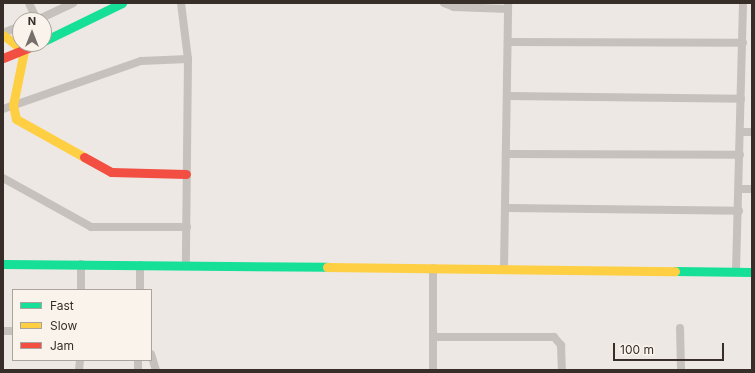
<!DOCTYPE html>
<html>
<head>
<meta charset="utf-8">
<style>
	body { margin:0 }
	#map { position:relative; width:755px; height:373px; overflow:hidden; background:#ede8e3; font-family:Inter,sans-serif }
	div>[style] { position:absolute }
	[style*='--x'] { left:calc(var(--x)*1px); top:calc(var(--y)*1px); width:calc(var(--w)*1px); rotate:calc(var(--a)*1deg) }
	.street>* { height:8px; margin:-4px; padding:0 4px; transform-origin:4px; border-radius:4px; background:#c6c1bc }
	.fast>* { height:9px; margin:-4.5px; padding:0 4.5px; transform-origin:4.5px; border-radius:4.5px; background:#16e098 }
	.slow>* { height:9px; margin:-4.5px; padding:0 4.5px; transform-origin:4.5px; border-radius:4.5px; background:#ffcf43 }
	.jam>* { height:9px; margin:-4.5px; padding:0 4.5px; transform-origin:4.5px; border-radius:4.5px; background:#f24e42 }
	span { translate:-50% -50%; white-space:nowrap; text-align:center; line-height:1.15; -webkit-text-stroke:3px #f9f3eb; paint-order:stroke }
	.frame { position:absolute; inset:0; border:4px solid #372e2a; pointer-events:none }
	.legend { position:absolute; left:12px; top:289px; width:140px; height:72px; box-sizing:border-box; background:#f9f3eb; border:1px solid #aba49e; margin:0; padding:5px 7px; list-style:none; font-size:12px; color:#372e2a }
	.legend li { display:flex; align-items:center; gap:8px; height:20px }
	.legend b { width:20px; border:1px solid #aba49e }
	.north { position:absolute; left:12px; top:12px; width:40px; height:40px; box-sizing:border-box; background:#f9f3eb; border:1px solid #aba49e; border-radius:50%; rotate:0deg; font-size:11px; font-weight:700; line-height:16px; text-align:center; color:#372e2a }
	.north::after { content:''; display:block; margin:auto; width:14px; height:18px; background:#776f6b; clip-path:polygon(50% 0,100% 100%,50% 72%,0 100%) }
	.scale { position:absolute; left:613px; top:343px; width:111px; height:18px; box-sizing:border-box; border:2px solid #372e2a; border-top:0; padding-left:5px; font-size:12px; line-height:14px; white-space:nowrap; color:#372e2a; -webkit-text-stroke:3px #f9f3eb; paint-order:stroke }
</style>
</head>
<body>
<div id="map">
	<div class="street">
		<div style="--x:29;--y:3;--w:19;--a:65"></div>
		<div style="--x:181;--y:3;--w:56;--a:82.9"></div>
		<div style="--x:188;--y:59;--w:206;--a:90.6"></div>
		<div style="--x:444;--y:3;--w:11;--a:22"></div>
		<div style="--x:454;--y:7;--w:54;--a:2.1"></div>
		<div style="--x:37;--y:20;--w:40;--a:-25"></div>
		<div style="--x:3;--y:33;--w:18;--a:-22"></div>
		<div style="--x:508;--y:42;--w:235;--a:0.2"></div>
		<div style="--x:507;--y:96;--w:234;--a:0.7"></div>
		<div style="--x:3;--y:109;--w:146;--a:-19.2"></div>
		<div style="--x:141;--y:61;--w:47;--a:-2.4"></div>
		<div style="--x:741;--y:132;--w:11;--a:0"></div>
		<div style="--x:508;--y:154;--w:232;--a:0.2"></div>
		<div style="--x:3;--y:178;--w:101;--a:29.1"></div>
		<div style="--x:91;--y:227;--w:96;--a:0"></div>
		<div style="--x:739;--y:189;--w:13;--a:0"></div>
		<div style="--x:506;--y:208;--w:233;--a:0.7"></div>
		<div style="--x:504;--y:269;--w:266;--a:-89.1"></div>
		<div style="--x:736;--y:271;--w:268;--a:-88.5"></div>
		<div style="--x:81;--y:290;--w:26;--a:-90"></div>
		<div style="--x:140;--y:290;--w:25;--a:-90"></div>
		<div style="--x:680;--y:328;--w:42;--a:88.6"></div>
		<div style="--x:3;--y:331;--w:10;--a:0"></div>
		<div style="--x:434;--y:337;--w:120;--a:0"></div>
		<div style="--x:554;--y:337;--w:11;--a:49"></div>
		<div style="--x:561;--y:345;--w:25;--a:88"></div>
		<div style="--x:151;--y:354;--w:17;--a:73"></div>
		<div style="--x:79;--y:370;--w:10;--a:-84"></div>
		<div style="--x:138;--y:370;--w:10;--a:-90"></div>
		<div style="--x:433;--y:370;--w:102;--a:-90"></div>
	</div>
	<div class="fast">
		<div style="--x:44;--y:41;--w:87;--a:-26"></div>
		<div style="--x:3;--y:264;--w:324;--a:0.5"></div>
		<div style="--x:675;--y:271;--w:77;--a:0.7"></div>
	</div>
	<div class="slow">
		<div style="--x:3;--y:35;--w:26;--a:37"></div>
		<div style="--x:24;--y:51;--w:55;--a:101.5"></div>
		<div style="--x:13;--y:105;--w:14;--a:78"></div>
		<div style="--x:16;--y:119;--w:78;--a:29.2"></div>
		<div style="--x:327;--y:267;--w:348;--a:0.7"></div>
	</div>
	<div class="jam">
		<div style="--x:3;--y:58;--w:38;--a:-22"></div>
		<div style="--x:84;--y:157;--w:31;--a:29"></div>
		<div style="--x:111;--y:172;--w:75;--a:1.5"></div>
	</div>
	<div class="frame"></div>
	<ul class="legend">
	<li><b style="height:5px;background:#16e098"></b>Fast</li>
	<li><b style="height:5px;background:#ffcf43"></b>Slow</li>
	<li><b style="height:5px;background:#f24e42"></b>Jam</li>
	</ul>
	<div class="north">N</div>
	<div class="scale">100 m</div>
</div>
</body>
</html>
